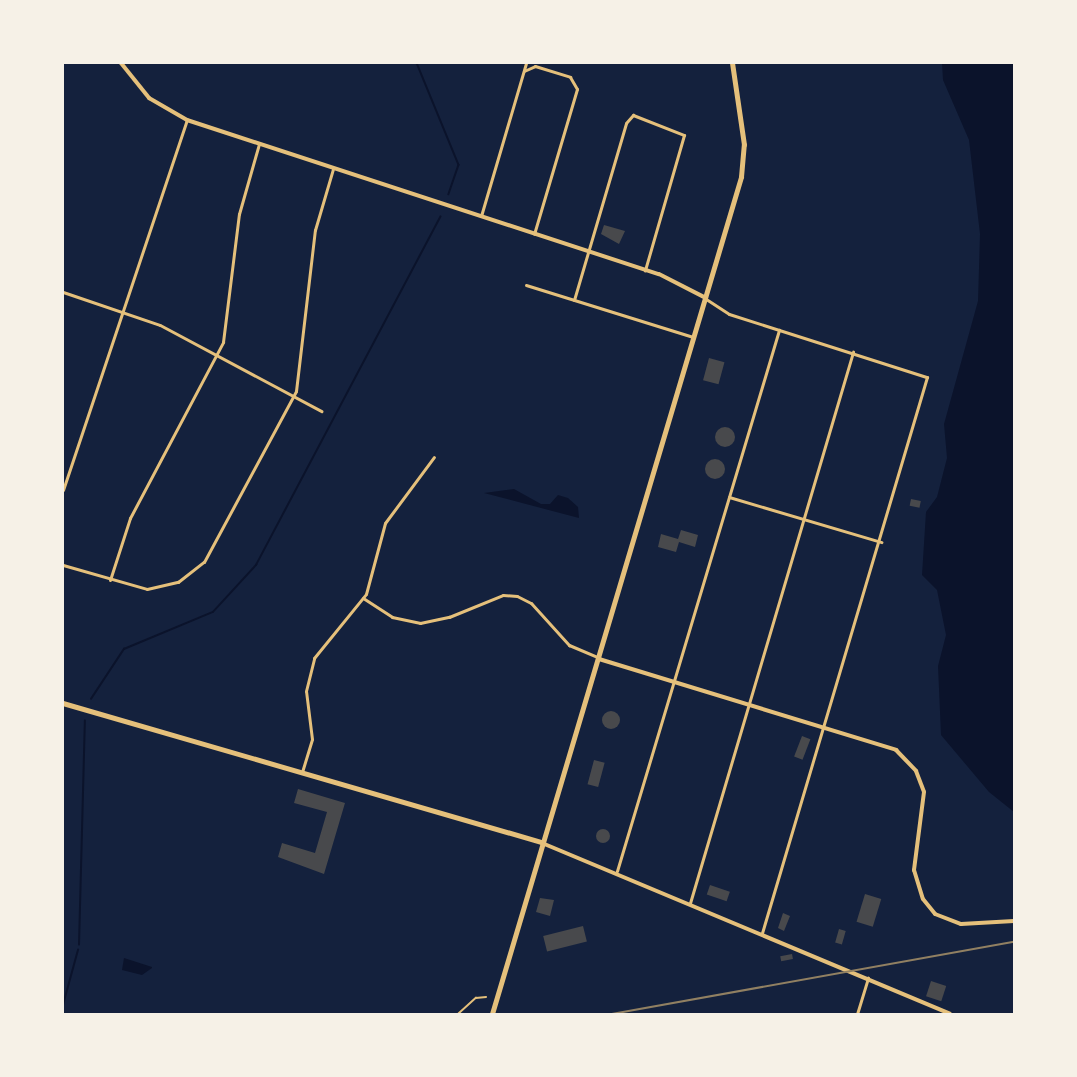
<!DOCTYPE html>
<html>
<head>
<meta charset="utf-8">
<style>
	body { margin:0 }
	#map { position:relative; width:1077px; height:1077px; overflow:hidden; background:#14213d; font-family:"DejaVu Sans",sans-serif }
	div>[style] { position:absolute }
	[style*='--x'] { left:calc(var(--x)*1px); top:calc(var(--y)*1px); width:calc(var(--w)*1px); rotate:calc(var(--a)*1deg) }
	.water>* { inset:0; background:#0b132b }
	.stream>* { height:1.5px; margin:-0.75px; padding:0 0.75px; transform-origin:0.75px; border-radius:0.75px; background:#0b132b }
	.building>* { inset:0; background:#48494c; transform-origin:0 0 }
	.round { border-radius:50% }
	.path>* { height:1.5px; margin:-0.75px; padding:0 0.75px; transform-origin:0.75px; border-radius:0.75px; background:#e5c07b }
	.minor>* { height:3px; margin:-1.5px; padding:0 1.5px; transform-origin:1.5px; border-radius:1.5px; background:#e5c07b }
	.tertiary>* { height:4px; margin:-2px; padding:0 2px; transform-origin:2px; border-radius:2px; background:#e5c07b }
	.secondary>* { height:4.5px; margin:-2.25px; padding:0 2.25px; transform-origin:2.25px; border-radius:2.25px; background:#e5c07b }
	.rail>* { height:1.5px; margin:-0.75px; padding:0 0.75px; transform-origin:0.75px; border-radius:0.75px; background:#918062 }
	span { translate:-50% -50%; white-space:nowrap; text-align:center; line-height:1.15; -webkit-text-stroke:5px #f6f1e7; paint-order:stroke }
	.frame { position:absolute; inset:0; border:64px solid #f6f1e7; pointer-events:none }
</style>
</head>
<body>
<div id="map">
	<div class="water">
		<div style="clip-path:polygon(942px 63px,1014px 63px,1014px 812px,989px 792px,941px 735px,938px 666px,946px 635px,937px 590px,922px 575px,926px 512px,937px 497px,947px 458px,944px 424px,978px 301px,980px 234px,969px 140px,943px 80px)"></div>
		<div style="clip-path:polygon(514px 489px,541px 504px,550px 504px,558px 495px,568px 498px,578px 507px,579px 518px,484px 493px)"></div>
		<div style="clip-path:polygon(124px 958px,152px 967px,152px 968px,142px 975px,122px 970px)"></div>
	</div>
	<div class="stream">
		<div style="--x:417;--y:63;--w:110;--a:67.6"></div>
		<div style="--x:459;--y:165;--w:31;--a:109"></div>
		<div style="--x:91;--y:699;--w:60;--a:-56.6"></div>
		<div style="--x:124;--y:649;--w:96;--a:-22.6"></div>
		<div style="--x:213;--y:612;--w:64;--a:-47.5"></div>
		<div style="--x:256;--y:565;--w:394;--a:-62.1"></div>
		<div style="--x:79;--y:945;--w:224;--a:-88.5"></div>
		<div style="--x:63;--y:1005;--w:57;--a:-74.7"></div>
	</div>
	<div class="building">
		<div style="clip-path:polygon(604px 225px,625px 231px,619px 244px,601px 234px)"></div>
		<div style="left:709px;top:358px;width:16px;height:23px;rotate:15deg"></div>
		<div class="round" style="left:715px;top:427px;width:20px;height:20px"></div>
		<div class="round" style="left:705px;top:459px;width:20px;height:20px"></div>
		<div style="left:911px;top:499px;width:10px;height:7px;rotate:11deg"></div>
		<div style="clip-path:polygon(681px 530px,698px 535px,695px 547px,679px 542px,676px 552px,658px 547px,661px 534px,678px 539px)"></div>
		<div class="round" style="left:602px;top:711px;width:18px;height:18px"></div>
		<div style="left:802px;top:736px;width:9px;height:22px;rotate:21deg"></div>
		<div style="left:594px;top:760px;width:11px;height:25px;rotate:15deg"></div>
		<div style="clip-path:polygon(298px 789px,345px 803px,324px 874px,278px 857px,282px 843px,315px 853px,327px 812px,294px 803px)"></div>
		<div class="round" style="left:596px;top:829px;width:14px;height:14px"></div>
		<div style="left:710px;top:885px;width:21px;height:10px;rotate:19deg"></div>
		<div style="left:865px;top:894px;width:17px;height:29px;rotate:17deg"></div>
		<div style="clip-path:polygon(540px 898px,554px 900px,550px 916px,536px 912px)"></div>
		<div style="clip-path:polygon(783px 913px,790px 916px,784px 931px,778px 928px)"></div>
		<div style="left:583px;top:926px;width:16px;height:41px;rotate:76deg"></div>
		<div style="left:839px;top:929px;width:7px;height:14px;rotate:16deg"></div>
		<div style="left:792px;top:954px;width:5px;height:12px;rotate:79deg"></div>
		<div style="left:931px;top:981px;width:16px;height:16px;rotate:18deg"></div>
	</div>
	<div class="path">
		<div style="--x:458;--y:1014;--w:24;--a:-42"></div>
		<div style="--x:476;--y:998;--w:10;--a:-6"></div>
	</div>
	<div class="minor">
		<div style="--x:524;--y:71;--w:12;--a:-24"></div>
		<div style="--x:535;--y:66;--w:37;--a:17"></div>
		<div style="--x:570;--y:77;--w:14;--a:60"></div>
		<div style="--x:577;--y:89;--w:151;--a:106.5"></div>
		<div style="--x:481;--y:216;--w:159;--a:-73.6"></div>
		<div style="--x:526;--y:285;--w:175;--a:17.3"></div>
		<div style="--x:63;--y:292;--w:102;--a:18.8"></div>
		<div style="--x:160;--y:325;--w:183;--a:28.1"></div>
		<div style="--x:706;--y:299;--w:27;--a:33"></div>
		<div style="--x:729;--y:314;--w:208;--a:17.7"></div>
		<div style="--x:927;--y:377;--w:580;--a:106.53"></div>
		<div style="--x:574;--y:300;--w:184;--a:-73.6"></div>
		<div style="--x:626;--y:123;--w:11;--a:-49"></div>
		<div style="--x:633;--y:115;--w:55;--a:21.4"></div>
		<div style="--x:684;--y:135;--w:141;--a:106.1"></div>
		<div style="--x:63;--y:490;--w:390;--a:-71.5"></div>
		<div style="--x:729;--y:497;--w:159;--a:16.5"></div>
		<div style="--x:63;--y:565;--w:87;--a:15.9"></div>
		<div style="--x:147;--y:589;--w:32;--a:-13"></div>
		<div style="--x:178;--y:582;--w:33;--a:-38"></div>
		<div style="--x:204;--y:562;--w:194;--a:-61.7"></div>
		<div style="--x:296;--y:391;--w:162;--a:-83.3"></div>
		<div style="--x:315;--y:230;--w:64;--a:-73.6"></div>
		<div style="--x:110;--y:580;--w:65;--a:-72.1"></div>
		<div style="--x:130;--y:518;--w:199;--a:-62.1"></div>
		<div style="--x:223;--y:342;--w:129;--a:-82.9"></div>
		<div style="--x:239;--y:214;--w:73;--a:-74.1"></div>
		<div style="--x:363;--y:598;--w:35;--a:33"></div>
		<div style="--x:392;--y:617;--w:29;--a:12"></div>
		<div style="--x:420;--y:623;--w:30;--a:-12"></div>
		<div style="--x:449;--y:617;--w:58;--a:-22.2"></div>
		<div style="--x:503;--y:595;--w:14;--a:4"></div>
		<div style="--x:517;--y:596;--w:16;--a:27"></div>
		<div style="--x:531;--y:603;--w:57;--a:47.9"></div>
		<div style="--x:569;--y:645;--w:33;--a:23"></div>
		<div style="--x:302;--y:772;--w:34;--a:-73"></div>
		<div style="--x:312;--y:739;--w:48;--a:-97.1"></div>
		<div style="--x:306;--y:691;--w:34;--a:-76"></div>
		<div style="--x:314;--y:658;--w:82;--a:-50.9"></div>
		<div style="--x:366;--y:594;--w:73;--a:-75"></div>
		<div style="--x:385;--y:523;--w:82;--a:-53.4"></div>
		<div style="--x:617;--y:871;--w:565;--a:-73.33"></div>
		<div style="--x:690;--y:903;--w:575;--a:-73.52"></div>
		<div style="--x:857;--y:1014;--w:38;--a:-73"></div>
	</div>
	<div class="tertiary">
		<div style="--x:121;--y:63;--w:45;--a:51.3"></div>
		<div style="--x:149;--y:98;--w:44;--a:30.1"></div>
		<div style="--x:187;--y:120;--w:496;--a:18.1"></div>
		<div style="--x:659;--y:274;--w:53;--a:27.1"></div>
		<div style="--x:599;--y:659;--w:311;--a:17"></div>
		<div style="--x:896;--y:750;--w:29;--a:46"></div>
		<div style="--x:916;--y:771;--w:22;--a:69"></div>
		<div style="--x:924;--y:792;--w:79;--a:97.3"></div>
		<div style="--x:914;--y:870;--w:30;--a:73"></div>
		<div style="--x:923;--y:899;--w:19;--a:51"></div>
		<div style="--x:935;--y:914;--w:28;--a:21"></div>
		<div style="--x:961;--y:924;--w:53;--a:-3.2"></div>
		<div style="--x:542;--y:843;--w:442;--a:22.7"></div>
	</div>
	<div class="secondary">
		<div style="--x:63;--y:703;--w:499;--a:16.2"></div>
		<div style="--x:492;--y:1014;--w:873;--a:-73.43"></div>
		<div style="--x:741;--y:177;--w:32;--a:-85"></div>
		<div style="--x:744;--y:145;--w:83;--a:-98.3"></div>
	</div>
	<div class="rail">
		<div style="--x:612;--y:1014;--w:408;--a:-10.2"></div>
	</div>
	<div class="frame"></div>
</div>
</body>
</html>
